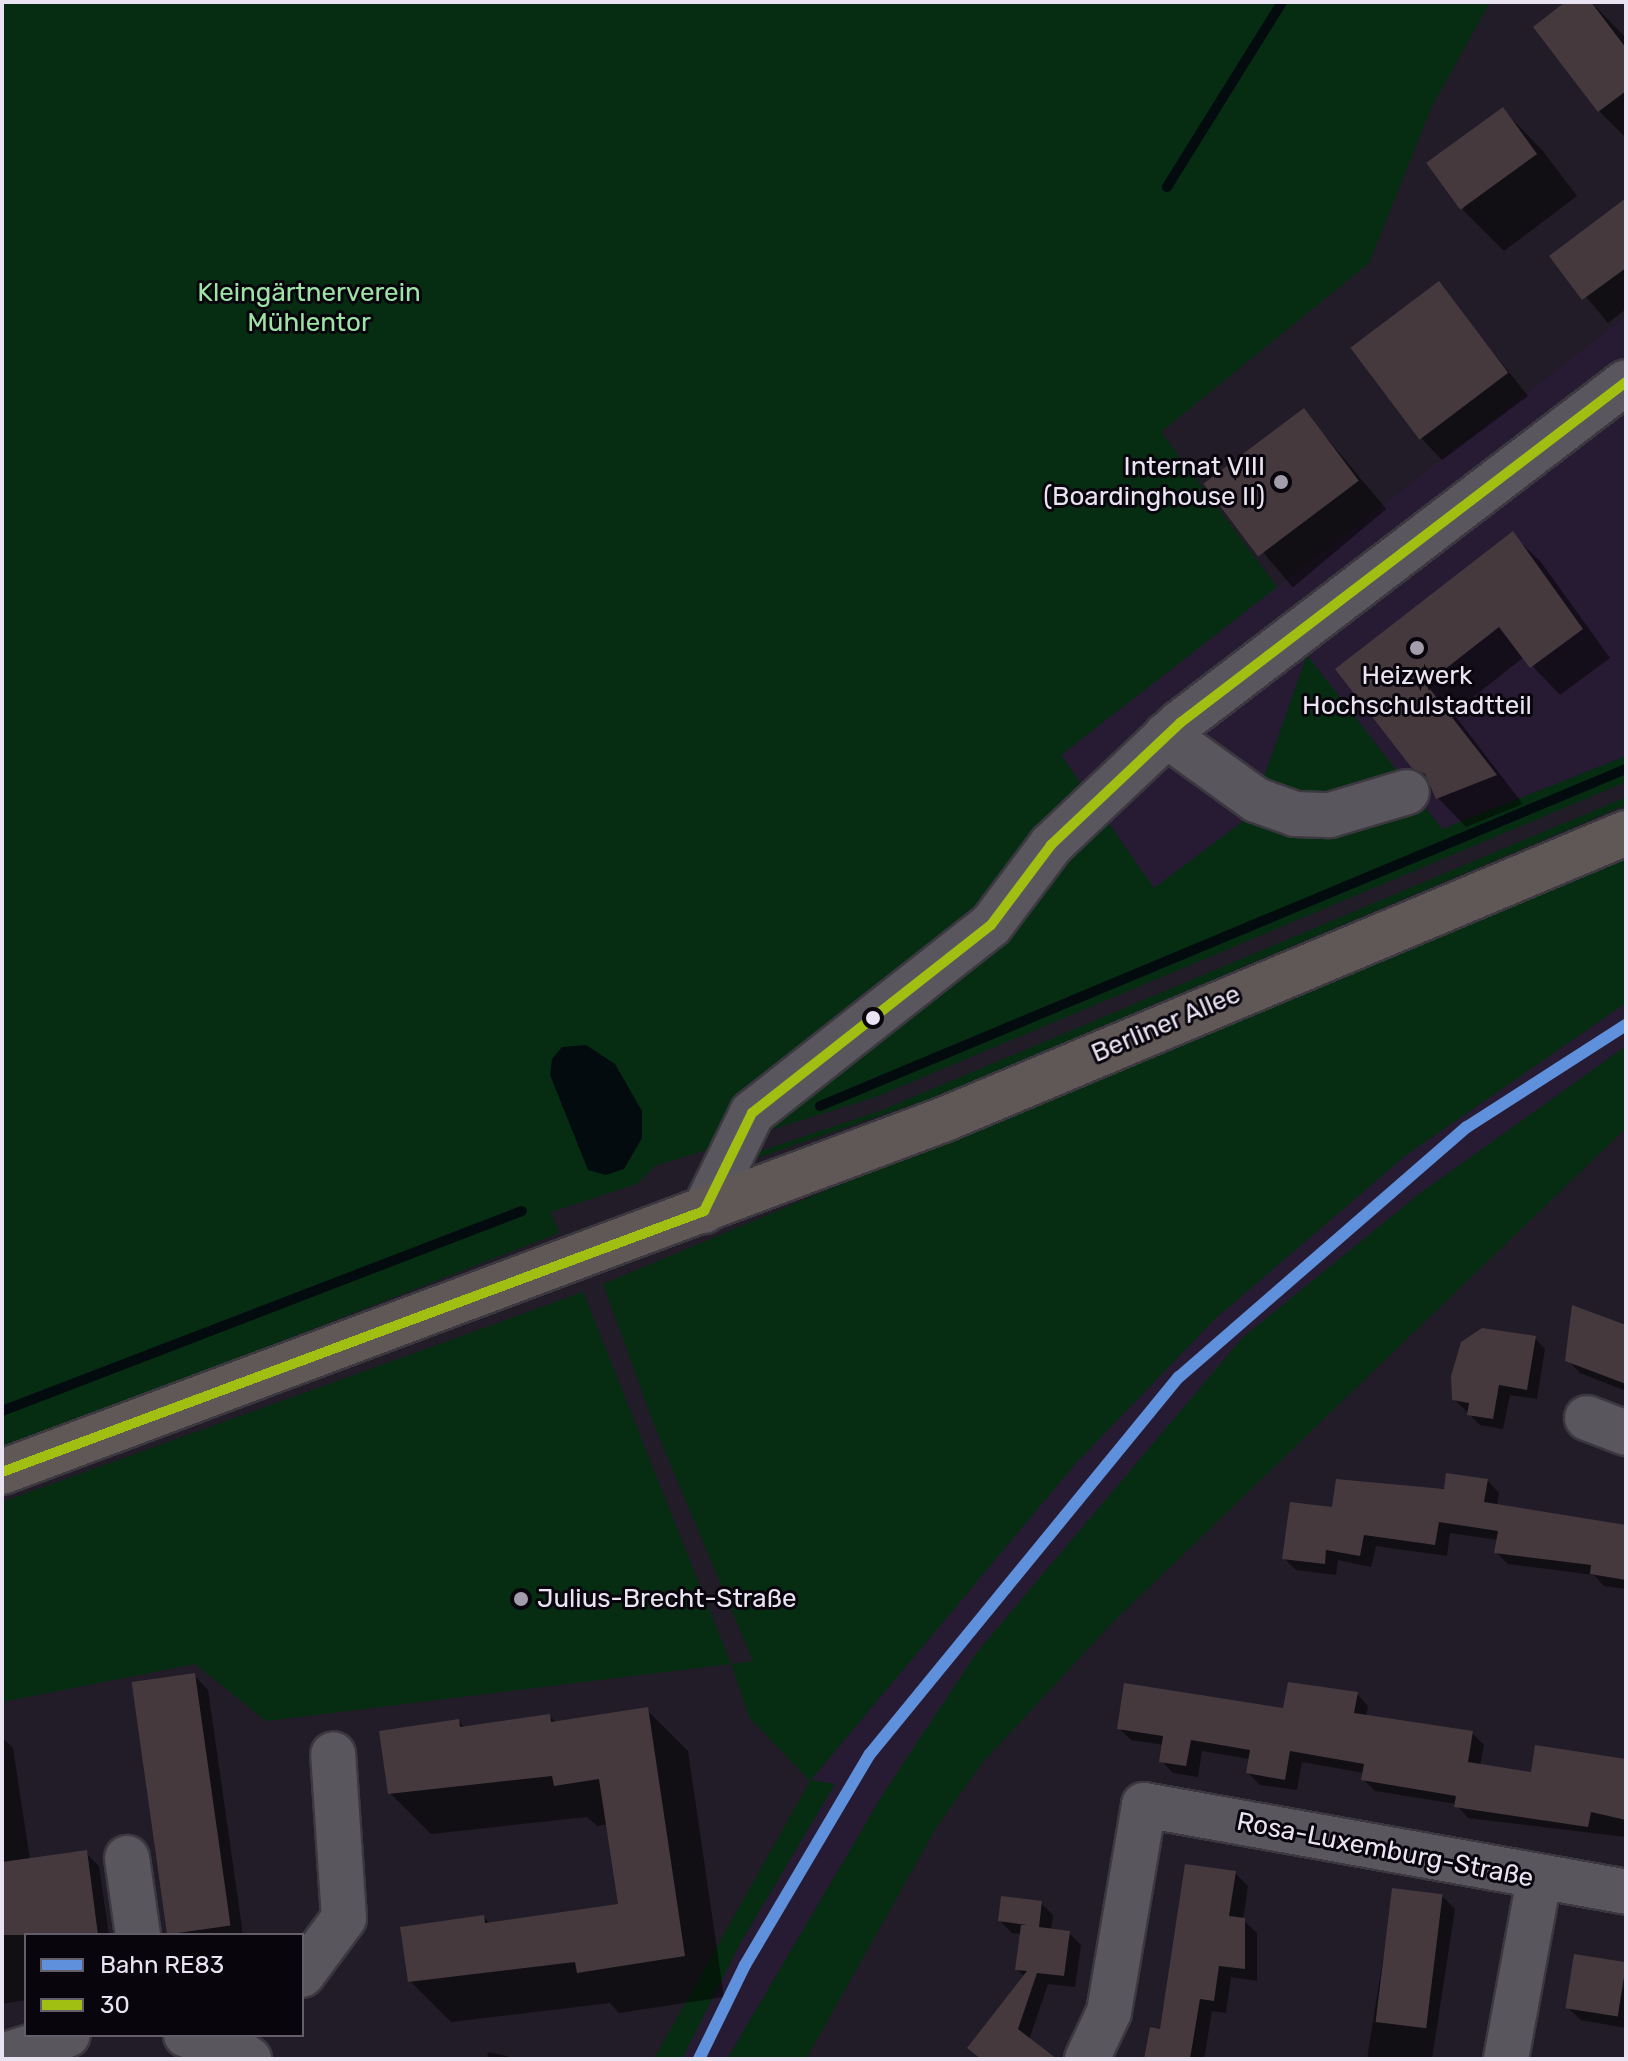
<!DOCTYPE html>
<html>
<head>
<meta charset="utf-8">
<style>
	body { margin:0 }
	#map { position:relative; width:1628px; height:2061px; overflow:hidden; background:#211c27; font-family:Rubik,sans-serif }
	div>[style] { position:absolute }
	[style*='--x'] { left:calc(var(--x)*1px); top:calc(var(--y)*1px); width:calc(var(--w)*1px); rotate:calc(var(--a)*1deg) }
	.built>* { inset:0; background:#271b34 }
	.green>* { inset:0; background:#062d12 }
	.water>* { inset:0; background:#030b0f }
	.shadow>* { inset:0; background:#0007; transform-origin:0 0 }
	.stream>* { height:10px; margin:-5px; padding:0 5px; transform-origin:5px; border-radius:5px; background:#030b0f }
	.building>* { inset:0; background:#45393e; transform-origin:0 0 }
	.roads { filter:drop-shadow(2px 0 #3b3840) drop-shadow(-2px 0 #3b3840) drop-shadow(0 2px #3b3840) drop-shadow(0 -2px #3b3840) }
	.minor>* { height:44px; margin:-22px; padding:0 22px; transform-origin:22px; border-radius:22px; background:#5a565e }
	.major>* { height:44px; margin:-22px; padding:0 22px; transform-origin:22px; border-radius:22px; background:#605857 }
	.bus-1>* { height:10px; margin:-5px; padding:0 5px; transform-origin:5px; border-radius:5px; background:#a1be13 }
	.rail-1>* { height:12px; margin:-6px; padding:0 6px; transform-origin:6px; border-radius:6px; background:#5e90dc }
	.dots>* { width:22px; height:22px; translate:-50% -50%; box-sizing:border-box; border:4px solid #09050d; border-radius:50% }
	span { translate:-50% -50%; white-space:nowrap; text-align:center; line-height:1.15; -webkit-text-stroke:6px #09050d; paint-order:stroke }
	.park-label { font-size:26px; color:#9de3a6 }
	.poi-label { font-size:26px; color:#e9e3f2 }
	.right { translate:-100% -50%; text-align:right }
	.left { translate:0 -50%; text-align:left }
	.street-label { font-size:26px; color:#e9e3f2 }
	.frame { position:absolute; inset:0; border:4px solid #e9e3f2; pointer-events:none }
	.legend { position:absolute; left:24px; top:1933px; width:280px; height:104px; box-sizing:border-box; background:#09050d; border:2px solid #635e69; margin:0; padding:10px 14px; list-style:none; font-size:24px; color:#e9e3f2 }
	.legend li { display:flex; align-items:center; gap:16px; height:40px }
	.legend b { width:40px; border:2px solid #635e69 }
</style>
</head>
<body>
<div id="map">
	<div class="built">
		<div style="clip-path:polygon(1626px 316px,1626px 756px,1442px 829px,1250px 816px,1154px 889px,1061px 755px)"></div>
		<div style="clip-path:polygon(1626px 1003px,1626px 1046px,1419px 1194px,1242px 1339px,886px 1789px,727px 2059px,682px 2059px,741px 1942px,835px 1784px,810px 1781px,1076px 1463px,1216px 1318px,1405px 1156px)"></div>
	</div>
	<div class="green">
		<div style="clip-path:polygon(2px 2px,1490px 2px,1431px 108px,1369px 263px,1161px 432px,1277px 587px,1061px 755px,1154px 888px,1250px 816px,1307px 655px,1442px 829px,1626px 756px,1626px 782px,876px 1097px,655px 1166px,637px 1184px,551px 1212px,559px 1233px,2px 1450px)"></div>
		<div style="clip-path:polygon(1626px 797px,1626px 805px,932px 1098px,751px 1160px,752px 1154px,882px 1110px)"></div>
		<div style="clip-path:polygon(1626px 855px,1626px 1003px,1405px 1156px,1216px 1318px,1076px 1463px,811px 1780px,835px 1784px,741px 1942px,682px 2059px,654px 2059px,810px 1781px,749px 1717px,731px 1664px,266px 1721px,195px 1664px,2px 1702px,2px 1502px,583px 1292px,731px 1664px,753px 1661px,656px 1430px,603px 1284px)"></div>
		<div style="clip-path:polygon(1626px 1046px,1626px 1128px,1112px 1623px,982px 1763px,936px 1828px,806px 2059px,727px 2059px,886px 1789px,977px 1652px,1242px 1338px,1419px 1194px)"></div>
	</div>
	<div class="water">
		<div style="clip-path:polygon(586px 1045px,615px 1064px,642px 1111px,642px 1138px,624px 1169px,606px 1175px,588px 1170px,550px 1075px,552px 1059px,562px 1047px)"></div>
	</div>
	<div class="shadow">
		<div style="clip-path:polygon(1569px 2px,1591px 2px,1626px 38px,1626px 138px,1599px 111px)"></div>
		<div style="clip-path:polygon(1503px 110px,1543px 151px,1577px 196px,1504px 251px,1463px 210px)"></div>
		<div style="clip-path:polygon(1626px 201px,1626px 309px,1608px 323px,1552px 256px)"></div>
		<div style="clip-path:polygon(1438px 284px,1528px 396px,1442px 460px,1421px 438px)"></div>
		<div style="left:1304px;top:411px;width:128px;height:122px;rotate:50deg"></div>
		<div style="clip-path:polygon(1512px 534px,1541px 562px,1610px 658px,1560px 695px,1524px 657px,1453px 713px,1523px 804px,1466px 827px,1438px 798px,1338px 669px)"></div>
		<div style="clip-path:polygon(1626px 1327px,1626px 1391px,1580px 1373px,1568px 1360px)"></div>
		<div style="clip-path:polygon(1535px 1338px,1545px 1349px,1537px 1399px,1510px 1395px,1503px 1429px,1480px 1425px,1454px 1399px)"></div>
		<div style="clip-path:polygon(1487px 1480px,1499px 1493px,1497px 1506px,1626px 1526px,1626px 1589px,1604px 1586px,1594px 1575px,1508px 1564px,1496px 1552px,1498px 1540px,1450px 1533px,1447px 1556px,1376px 1546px,1371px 1567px,1338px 1560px,1336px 1575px,1296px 1570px,1284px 1558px,1334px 1509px)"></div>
		<div style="clip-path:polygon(194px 1675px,208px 1690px,243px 1935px,170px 1933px)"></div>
		<div style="clip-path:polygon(1357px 1694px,1368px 1706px,1366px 1717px,1472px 1733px,1484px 1745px,1480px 1766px,1532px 1775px,1626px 1761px,1626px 1837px,1468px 1818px,1456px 1804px,1375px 1791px,1363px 1779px,1364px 1773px,1302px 1762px,1297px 1790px,1260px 1785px,1248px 1773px,1250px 1759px,1202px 1751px,1198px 1777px,1173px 1773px,1162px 1761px,1164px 1745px,1131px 1740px,1119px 1728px,1284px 1710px)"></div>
		<div style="clip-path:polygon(647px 1710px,688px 1751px,724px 1997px,619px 2013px,610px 2003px,451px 2022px,410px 1981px,483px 1917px,491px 1924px,620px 1905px,608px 1824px,597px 1826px,587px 1817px,431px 1834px,390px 1793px,458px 1721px,465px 1728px,549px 1716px,557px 1723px)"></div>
		<div style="clip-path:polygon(2px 1737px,13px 1748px,30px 1860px,86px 1853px,99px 1866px,109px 1935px,26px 1935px,26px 2000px,2px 2004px)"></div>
		<div style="clip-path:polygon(1235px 1873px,1248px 1886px,1243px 1920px,1257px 1933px,1257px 1981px,1231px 1977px,1226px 2013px,1212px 2011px,1204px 2059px,1147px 2059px)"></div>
		<div style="clip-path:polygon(1394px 1890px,1442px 1896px,1455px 1909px,1432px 2059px,1367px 2059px)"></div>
		<div style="clip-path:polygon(1041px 1903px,1053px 1915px,1051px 1930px,1069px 1933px,1081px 1945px,1075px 1987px,1048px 1984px,1029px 2040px,1050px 2059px,981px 2059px,970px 2048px,1025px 1977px,1017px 1969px,1022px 1934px,1012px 1933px,1000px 1921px)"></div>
		<div style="clip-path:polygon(1575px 1956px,1626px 1964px,1626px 2028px,1581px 2020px,1567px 2007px)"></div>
		<div style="clip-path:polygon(488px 2052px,520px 2059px,487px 2059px)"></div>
	</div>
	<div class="stream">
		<div style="--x:1167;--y:187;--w:218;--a:-58.1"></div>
		<div style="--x:820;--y:1106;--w:874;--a:-22.69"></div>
		<div style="--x:2;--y:1411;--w:557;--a:-21.04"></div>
	</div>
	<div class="building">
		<div style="clip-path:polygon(1565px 2px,1591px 2px,1626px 48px,1626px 91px,1598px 112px,1533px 27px)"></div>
		<div style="left:1503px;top:107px;width:58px;height:95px;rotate:54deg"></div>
		<div style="clip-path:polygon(1626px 198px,1626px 268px,1582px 300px,1549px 256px)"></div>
		<div style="left:1439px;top:281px;width:115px;height:111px;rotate:53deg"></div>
		<div style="left:1304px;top:408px;width:91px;height:126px;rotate:53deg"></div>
		<div style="clip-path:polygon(1513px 531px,1583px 629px,1530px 668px,1499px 627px,1426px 684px,1497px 775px,1436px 799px,1425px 774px,1412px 768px,1335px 669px)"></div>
		<div style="clip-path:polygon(1572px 1305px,1626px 1325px,1626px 1384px,1565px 1361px)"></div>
		<div style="clip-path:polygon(1482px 1328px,1536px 1336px,1527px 1390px,1499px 1385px,1493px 1419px,1467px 1415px,1469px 1403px,1452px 1400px,1451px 1376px,1461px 1342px)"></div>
		<div style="clip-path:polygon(1446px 1473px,1488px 1479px,1484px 1502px,1626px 1525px,1626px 1580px,1590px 1574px,1591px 1565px,1494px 1553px,1498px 1531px,1439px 1522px,1435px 1545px,1364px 1535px,1360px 1556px,1326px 1550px,1325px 1564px,1282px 1559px,1290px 1502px,1332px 1507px,1336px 1479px,1444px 1489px)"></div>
		<div style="left:195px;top:1673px;width:255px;height:64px;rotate:82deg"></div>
		<div style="clip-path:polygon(1288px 1682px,1358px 1692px,1354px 1713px,1473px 1731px,1468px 1762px,1531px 1772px,1535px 1745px,1626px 1759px,1626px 1820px,1591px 1812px,1588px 1827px,1454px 1807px,1456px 1796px,1361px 1780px,1364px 1764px,1290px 1751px,1285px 1780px,1246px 1773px,1250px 1750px,1191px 1740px,1186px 1766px,1159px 1762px,1163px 1736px,1117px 1729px,1124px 1683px,1283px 1708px)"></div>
		<div style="clip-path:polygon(648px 1707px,685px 1956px,577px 1973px,575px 1962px,408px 1982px,400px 1927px,484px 1915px,485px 1923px,618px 1904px,599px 1779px,554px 1786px,552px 1776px,388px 1794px,379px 1731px,459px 1719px,460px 1727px,550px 1714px,551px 1722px)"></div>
		<div style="clip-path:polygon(87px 1850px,98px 1935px,2px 1935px,2px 1862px)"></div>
		<div style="clip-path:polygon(1185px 1864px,1236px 1871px,1229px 1916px,1245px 1918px,1245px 1969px,1219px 1966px,1214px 2001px,1200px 1999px,1190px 2059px,1144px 2059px,1150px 2027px,1160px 2029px)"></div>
		<div style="left:1392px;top:1888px;width:51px;height:135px;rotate:7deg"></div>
		<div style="clip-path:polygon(1001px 1896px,1042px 1901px,1039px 1927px,1070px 1931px,1064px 1976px,1037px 1973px,1018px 2029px,1057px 2059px,981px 2059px,967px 2048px,1027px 1971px,1015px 1970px,1021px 1925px,1027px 1925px,998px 1921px)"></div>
		<div style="left:1574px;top:1954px;width:53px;height:55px;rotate:9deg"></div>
	</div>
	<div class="roads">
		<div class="minor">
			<div style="--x:1166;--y:735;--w:111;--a:35.8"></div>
			<div style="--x:1256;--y:800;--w:41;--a:19.7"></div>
			<div style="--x:1295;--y:814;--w:35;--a:2"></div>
			<div style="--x:1330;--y:815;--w:80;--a:-16.6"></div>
			<div style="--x:704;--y:1211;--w:109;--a:-63.9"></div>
			<div style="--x:752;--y:1113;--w:304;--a:-38.2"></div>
			<div style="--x:991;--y:925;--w:100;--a:-53.1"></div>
			<div style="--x:1051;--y:845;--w:178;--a:-43.4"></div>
			<div style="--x:1180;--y:723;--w:561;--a:-37.4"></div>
			<div style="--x:1587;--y:1418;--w:42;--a:21"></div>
			<div style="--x:127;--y:1858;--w:78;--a:81.9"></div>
			<div style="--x:302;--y:1975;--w:71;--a:-53.6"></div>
			<div style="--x:344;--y:1918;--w:164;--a:-93.8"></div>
			<div style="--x:186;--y:2035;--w:47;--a:14.9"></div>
			<div style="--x:231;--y:2047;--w:22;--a:34"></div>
			<div style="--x:2;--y:2056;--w:69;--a:-17.7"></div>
			<div style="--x:1087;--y:2059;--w:52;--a:-64.9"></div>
			<div style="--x:1109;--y:2012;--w:210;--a:-80.4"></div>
			<div style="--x:1144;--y:1805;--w:490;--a:10.2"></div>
			<div style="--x:1506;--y:2059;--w:183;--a:-79.6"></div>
		</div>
		<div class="major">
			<div style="--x:2;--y:1472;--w:1007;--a:-20.52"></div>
			<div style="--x:945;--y:1119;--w:739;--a:-22.78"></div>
		</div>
	</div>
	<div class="bus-1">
		<div style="--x:704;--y:1211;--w:109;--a:-63.9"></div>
		<div style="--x:752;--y:1113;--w:304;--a:-38.2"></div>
		<div style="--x:991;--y:925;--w:100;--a:-53.1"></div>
		<div style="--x:1051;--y:845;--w:178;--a:-43.4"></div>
		<div style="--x:1180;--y:723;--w:561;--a:-37.4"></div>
		<div style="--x:2;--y:1472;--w:749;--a:-20.39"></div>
	</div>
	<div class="rail-1">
		<div style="--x:699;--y:2059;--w:105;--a:-63.9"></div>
		<div style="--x:745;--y:1965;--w:245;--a:-59.4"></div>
		<div style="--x:870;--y:1754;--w:487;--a:-50.7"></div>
		<div style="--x:1179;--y:1377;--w:381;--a:-41"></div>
		<div style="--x:1467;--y:1127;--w:189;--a:-32.7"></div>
	</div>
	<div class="dots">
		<div style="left:1281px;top:482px;background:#a39dab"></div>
		<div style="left:1417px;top:648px;background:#a39dab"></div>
		<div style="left:873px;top:1018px;background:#e9e3f2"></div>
		<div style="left:521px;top:1599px;background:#a39dab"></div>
	</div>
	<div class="park-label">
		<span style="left:309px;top:308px">Kleingärtnerverein<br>Mühlentor</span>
	</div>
	<div class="poi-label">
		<span class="right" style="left:1265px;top:482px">Internat VIII<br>(Boardinghouse II)</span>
		<span style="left:1417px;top:691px">Heizwerk<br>Hochschulstadtteil</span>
		<span class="left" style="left:537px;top:1599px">Julius-Brecht-Straße</span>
	</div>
	<div class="street-label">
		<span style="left:1166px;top:1024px;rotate:-23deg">Berliner Allee</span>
		<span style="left:1385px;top:1850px;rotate:11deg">Rosa-Luxemburg-Straße</span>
	</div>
	<div class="frame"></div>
	<ul class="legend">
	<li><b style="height:10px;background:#5e90dc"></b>Bahn RE83</li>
	<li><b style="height:10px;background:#a1be13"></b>30</li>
	</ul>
</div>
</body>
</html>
